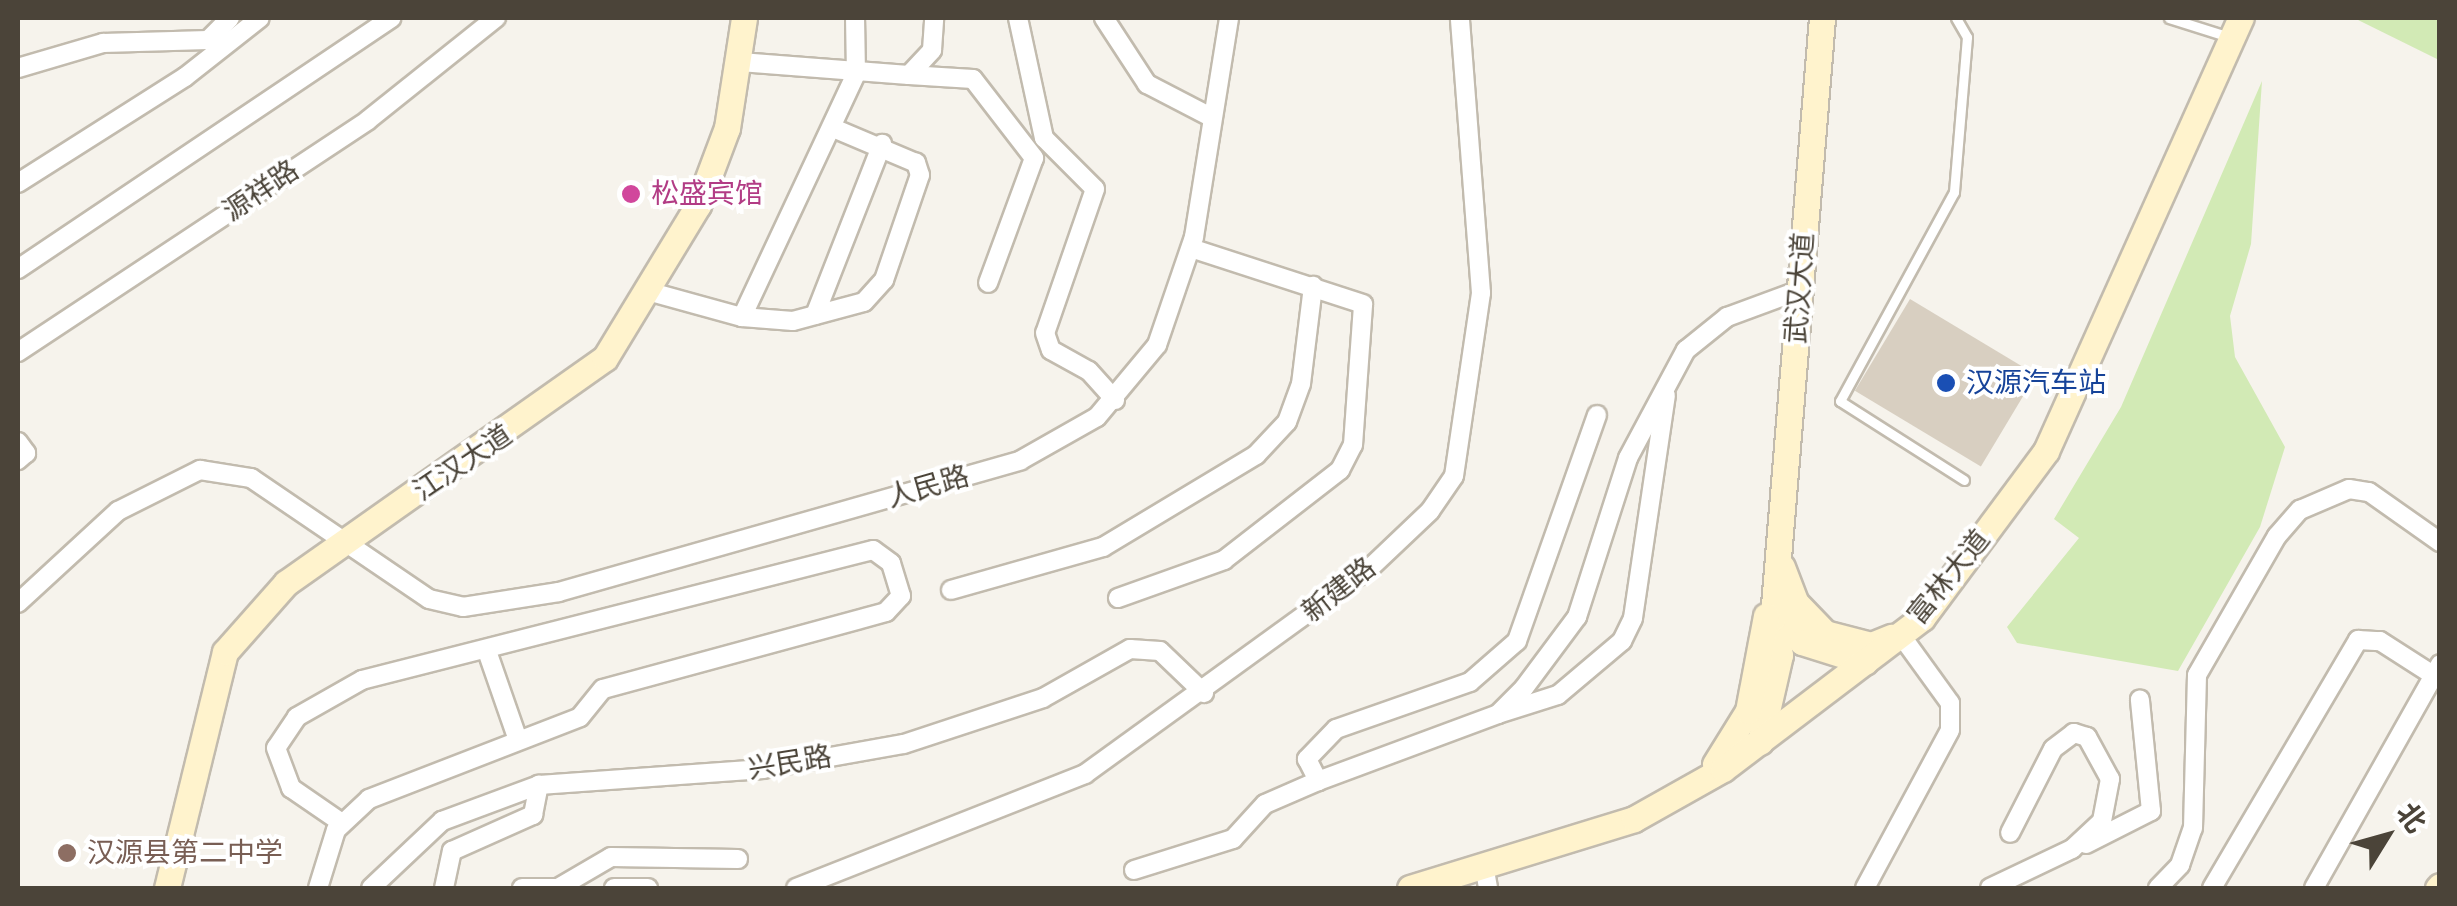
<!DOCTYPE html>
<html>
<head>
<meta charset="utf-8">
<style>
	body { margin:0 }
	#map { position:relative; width:2457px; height:906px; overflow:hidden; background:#f6f3ec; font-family:"Source Sans 3","Noto Sans SC",sans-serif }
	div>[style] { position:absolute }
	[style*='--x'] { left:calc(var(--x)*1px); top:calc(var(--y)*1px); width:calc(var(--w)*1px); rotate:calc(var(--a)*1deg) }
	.green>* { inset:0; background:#d2eab5 }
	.building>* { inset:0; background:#d8cfc1; transform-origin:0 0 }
	.roads { filter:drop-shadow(2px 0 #c2bbae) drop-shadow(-2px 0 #c2bbae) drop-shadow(0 2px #c2bbae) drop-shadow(0 -2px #c2bbae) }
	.service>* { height:9px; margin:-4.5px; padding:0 4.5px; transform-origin:4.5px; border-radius:4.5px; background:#fff }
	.minor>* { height:18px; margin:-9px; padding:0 9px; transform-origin:9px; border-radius:9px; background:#fff }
	.secondary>* { height:25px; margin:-12.5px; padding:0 12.5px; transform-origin:12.5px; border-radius:12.5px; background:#fff3cd }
	.dots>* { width:28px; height:28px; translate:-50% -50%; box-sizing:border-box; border:5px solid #fff; border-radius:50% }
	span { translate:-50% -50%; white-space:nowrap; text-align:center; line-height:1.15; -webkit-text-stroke:8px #fff; paint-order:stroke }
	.street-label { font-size:28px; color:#4b4439 }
	.hotel-label { font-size:28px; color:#b23c85 }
	.left { translate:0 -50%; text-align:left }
	.transit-label { font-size:28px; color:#164399 }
	.education-label { font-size:28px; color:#785e54 }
	.frame { position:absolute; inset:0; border:20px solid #4b4439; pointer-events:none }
	.north { position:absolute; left:2337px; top:786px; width:100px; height:100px; -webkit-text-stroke:8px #fff; paint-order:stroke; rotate:53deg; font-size:28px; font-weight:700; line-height:40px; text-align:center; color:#4b4439 }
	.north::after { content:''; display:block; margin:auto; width:35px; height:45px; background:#4b4439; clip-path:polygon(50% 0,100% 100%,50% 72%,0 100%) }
</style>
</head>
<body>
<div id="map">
	<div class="green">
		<div style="clip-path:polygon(2354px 18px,2439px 18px,2439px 60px)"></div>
		<div style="clip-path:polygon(2262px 81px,2251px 244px,2230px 316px,2235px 357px,2285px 447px,2260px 527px,2178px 671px,2017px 643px,2007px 627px,2079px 538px,2054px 519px,2121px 407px)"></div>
	</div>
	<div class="building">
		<div style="left:1910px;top:299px;width:147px;height:107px;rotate:31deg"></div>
	</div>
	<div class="roads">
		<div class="service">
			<div style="--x:1956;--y:18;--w:22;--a:60"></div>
			<div style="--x:1967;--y:37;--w:156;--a:94.8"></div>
			<div style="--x:1954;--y:192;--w:238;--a:118.6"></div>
			<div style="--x:1840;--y:401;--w:147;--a:32.5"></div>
			<div style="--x:2169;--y:18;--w:60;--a:17.5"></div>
		</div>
		<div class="minor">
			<div style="--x:1018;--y:18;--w:123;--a:77.8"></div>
			<div style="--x:1044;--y:138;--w:72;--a:45"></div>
			<div style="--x:1095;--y:189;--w:152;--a:109.1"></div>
			<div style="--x:1045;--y:333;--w:18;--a:71"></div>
			<div style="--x:1051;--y:350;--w:43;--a:28.9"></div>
			<div style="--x:1089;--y:371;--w:39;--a:48"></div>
			<div style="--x:1104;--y:18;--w:79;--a:56.9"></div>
			<div style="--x:1147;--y:84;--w:72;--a:27.3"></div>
			<div style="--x:740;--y:62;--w:169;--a:4.4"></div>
			<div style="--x:909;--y:75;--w:34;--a:-47"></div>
			<div style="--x:932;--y:50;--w:32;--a:-86"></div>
			<div style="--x:18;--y:68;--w:89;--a:-16.4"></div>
			<div style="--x:103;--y:43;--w:105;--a:-1.6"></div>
			<div style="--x:208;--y:40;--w:31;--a:-45"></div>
			<div style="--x:909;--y:75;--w:64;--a:3.6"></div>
			<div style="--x:973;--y:79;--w:100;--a:52.3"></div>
			<div style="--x:1034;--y:158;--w:133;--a:110.2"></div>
			<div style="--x:18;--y:183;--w:198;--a:-32.4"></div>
			<div style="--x:185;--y:77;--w:95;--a:-38.2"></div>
			<div style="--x:18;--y:269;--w:450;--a:-33.9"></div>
			<div style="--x:651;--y:292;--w:94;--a:15.4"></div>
			<div style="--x:742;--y:317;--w:268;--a:-64.9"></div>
			<div style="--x:856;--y:74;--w:56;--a:-91"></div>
			<div style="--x:815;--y:315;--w:184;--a:-68.6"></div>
			<div style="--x:742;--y:317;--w:51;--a:4.5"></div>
			<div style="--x:793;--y:321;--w:73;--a:-15"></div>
			<div style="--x:864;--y:302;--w:30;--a:-48"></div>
			<div style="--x:884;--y:280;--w:111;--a:-71.1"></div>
			<div style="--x:920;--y:175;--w:13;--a:-108"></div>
			<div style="--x:916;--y:163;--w:90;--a:-157.1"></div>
			<div style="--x:18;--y:352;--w:420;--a:-33.5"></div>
			<div style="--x:368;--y:120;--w:164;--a:-38.6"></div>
			<div style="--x:1597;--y:415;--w:240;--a:109.5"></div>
			<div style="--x:1517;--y:641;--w:62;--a:138.9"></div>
			<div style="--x:1470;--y:682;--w:142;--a:160.7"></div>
			<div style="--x:1336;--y:729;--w:42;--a:134"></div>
			<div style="--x:1307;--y:759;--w:25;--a:63"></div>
			<div style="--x:1318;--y:781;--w:192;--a:-20.4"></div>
			<div style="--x:1498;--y:714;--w:37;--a:-45"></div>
			<div style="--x:1524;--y:688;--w:89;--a:-53.3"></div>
			<div style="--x:1577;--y:617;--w:167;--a:-72.2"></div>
			<div style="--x:1628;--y:458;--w:123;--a:-61.8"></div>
			<div style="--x:1686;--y:350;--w:53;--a:-38.8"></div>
			<div style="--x:1727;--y:317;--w:78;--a:-20.3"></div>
			<div style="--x:18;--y:442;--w:14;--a:54"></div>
			<div style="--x:26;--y:453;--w:11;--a:139"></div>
			<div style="--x:951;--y:590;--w:158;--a:-15.8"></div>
			<div style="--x:1103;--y:547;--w:179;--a:-31"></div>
			<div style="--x:1256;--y:455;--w:45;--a:-46.8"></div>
			<div style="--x:1287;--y:422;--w:40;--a:-69.8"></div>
			<div style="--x:1301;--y:384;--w:99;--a:-83"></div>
			<div style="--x:1118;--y:598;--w:113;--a:-19.7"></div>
			<div style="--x:1224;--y:560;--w:147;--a:-37.8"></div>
			<div style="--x:1340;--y:470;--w:28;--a:-63"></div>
			<div style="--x:1353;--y:445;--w:141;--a:-85.9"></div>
			<div style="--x:1363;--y:304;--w:181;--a:-162"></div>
			<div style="--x:18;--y:603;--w:136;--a:-42.6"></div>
			<div style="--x:118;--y:511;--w:92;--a:-26.6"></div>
			<div style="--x:200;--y:470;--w:52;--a:8.9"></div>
			<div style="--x:251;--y:478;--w:215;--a:34.2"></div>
			<div style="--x:429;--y:599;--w:35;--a:13"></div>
			<div style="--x:463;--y:607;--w:97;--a:-8.9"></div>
			<div style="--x:559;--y:592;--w:480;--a:-15.9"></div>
			<div style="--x:1021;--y:460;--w:87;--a:-29.5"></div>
			<div style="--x:1097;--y:417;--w:94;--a:-50.2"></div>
			<div style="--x:1157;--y:345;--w:114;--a:-71.1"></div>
			<div style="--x:1194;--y:237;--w:222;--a:-80.9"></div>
			<div style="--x:487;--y:651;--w:91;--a:70.8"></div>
			<div style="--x:1498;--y:714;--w:63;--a:-17.6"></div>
			<div style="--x:1558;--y:695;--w:84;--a:-40.2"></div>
			<div style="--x:1622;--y:641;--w:25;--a:-64"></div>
			<div style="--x:1633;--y:618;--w:225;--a:-81.6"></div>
			<div style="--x:2086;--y:844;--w:73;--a:-26.9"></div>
			<div style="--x:2151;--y:811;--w:112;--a:-95.7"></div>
			<div style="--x:1484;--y:865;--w:23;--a:80"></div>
			<div style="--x:1134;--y:870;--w:104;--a:-17.4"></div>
			<div style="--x:1233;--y:839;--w:47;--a:-47.6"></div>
			<div style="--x:1265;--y:804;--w:58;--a:-23.5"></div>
			<div style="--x:318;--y:888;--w:61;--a:-72.8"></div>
			<div style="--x:336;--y:830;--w:45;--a:-43.2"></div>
			<div style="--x:369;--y:799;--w:226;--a:-21.2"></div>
			<div style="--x:580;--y:717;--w:36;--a:-51"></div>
			<div style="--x:603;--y:689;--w:293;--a:-15.2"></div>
			<div style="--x:886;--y:612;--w:22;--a:-47"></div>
			<div style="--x:901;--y:596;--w:34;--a:-107"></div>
			<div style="--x:891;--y:563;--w:22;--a:-144"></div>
			<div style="--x:873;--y:550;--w:527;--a:165.73"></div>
			<div style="--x:362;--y:680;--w:75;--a:150.4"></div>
			<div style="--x:297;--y:717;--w:37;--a:124"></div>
			<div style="--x:276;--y:748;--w:43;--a:69.4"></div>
			<div style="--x:291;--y:788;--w:62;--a:34.5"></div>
			<div style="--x:371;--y:888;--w:98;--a:-43.3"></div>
			<div style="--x:442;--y:821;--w:103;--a:-20.4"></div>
			<div style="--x:539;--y:785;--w:225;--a:-4.1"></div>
			<div style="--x:763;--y:769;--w:143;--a:-10.1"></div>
			<div style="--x:904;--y:744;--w:146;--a:-18.3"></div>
			<div style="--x:1043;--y:698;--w:100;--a:-29.4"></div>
			<div style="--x:1130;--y:649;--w:30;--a:4"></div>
			<div style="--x:1160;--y:651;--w:61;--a:43.7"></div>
			<div style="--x:444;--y:888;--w:38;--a:-78"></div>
			<div style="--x:452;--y:851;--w:89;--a:-24"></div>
			<div style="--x:533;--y:815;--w:31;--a:-79"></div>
			<div style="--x:522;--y:888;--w:34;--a:0"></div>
			<div style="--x:558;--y:888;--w:61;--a:-30.3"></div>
			<div style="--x:611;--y:857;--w:127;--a:0.9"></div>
			<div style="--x:614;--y:888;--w:34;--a:0"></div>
			<div style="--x:796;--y:888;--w:311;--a:-21.5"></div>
			<div style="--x:1085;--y:774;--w:352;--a:-35.9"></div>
			<div style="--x:1370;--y:568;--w:83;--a:-43.5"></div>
			<div style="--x:1430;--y:511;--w:42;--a:-55.6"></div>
			<div style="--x:1454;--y:476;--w:185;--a:-81.6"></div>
			<div style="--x:1481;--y:293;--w:276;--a:-94.4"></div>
			<div style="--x:1865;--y:888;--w:179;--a:-61.7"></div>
			<div style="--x:1950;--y:730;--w:27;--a:-90"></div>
			<div style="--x:1950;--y:703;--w:85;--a:-125.9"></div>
			<div style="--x:1990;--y:888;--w:91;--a:-25.4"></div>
			<div style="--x:2072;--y:849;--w:41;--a:-43"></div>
			<div style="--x:2102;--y:821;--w:43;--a:-79.2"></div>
			<div style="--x:2110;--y:779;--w:48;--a:-118.7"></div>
			<div style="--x:2087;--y:737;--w:14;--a:-163"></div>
			<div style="--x:2074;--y:733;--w:26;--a:143"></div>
			<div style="--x:2053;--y:749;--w:94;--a:117.1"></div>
			<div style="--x:2158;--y:888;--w:32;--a:-46"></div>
			<div style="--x:2180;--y:865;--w:39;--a:-71"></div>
			<div style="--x:2193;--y:828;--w:153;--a:-88.5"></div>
			<div style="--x:2197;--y:675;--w:160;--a:-60.1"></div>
			<div style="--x:2277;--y:536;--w:35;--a:-49"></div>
			<div style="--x:2300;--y:510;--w:53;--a:-23.2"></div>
			<div style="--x:2349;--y:489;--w:20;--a:9"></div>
			<div style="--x:2369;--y:492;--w:87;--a:35.2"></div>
			<div style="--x:2212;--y:888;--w:288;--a:-59.5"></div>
			<div style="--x:2358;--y:640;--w:22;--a:3"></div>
			<div style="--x:2380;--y:641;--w:63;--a:32.7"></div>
			<div style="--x:2314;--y:888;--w:257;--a:-60.6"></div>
		</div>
		<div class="secondary">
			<div style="--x:1782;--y:567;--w:39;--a:69"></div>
			<div style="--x:1796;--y:603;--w:42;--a:46"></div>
			<div style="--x:1825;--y:633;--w:48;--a:14.6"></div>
			<div style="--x:1871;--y:645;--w:22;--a:-22"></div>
			<div style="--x:1777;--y:607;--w:43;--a:54.5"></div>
			<div style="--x:1802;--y:642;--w:66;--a:17.6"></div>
			<div style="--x:1760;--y:742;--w:89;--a:-77.1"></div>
			<div style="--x:1780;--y:655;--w:38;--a:-101"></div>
			<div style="--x:1773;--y:618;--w:602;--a:-85.33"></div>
			<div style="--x:1715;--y:764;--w:62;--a:-58.1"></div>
			<div style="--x:1748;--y:711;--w:97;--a:-79.3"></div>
			<div style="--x:167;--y:888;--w:243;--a:-76.2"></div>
			<div style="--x:225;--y:652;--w:92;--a:-48.5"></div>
			<div style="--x:286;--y:583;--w:390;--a:-35.2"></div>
			<div style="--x:605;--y:358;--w:179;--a:-58.7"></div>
			<div style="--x:698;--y:205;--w:82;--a:-69.4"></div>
			<div style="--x:727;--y:128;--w:111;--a:-81.2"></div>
			<div style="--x:1410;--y:888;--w:234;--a:-17.1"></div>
			<div style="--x:1634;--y:819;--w:102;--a:-29.3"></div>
			<div style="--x:1723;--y:769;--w:250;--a:-37.2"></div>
			<div style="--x:1922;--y:618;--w:208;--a:-53.4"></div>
			<div style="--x:2046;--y:451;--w:475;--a:-65.8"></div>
			<div style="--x:2438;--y:888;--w:3;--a:-45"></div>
		</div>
	</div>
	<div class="dots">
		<div style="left:631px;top:194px;background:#d1479c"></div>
		<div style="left:1946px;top:383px;background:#1a4fb4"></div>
		<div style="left:67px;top:853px;background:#8d6e63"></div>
	</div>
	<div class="street-label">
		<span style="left:261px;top:191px;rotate:-34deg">源祥路</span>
		<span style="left:1800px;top:288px;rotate:-86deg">武汉大道</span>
		<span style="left:463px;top:463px;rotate:-34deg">江汉大道</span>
		<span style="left:928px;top:487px;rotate:-16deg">人民路</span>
		<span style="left:1949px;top:577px;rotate:-51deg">富林大道</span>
		<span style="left:1339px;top:590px;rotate:-38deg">新建路</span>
		<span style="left:790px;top:763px;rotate:-9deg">兴民路</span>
	</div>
	<div class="hotel-label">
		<span class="left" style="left:651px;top:194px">松盛宾馆</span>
	</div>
	<div class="transit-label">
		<span class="left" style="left:1966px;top:383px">汉源汽车站</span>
	</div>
	<div class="education-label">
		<span class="left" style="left:87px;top:853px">汉源县第二中学</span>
	</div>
	<div class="frame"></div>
	<div class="north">北</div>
</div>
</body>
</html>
